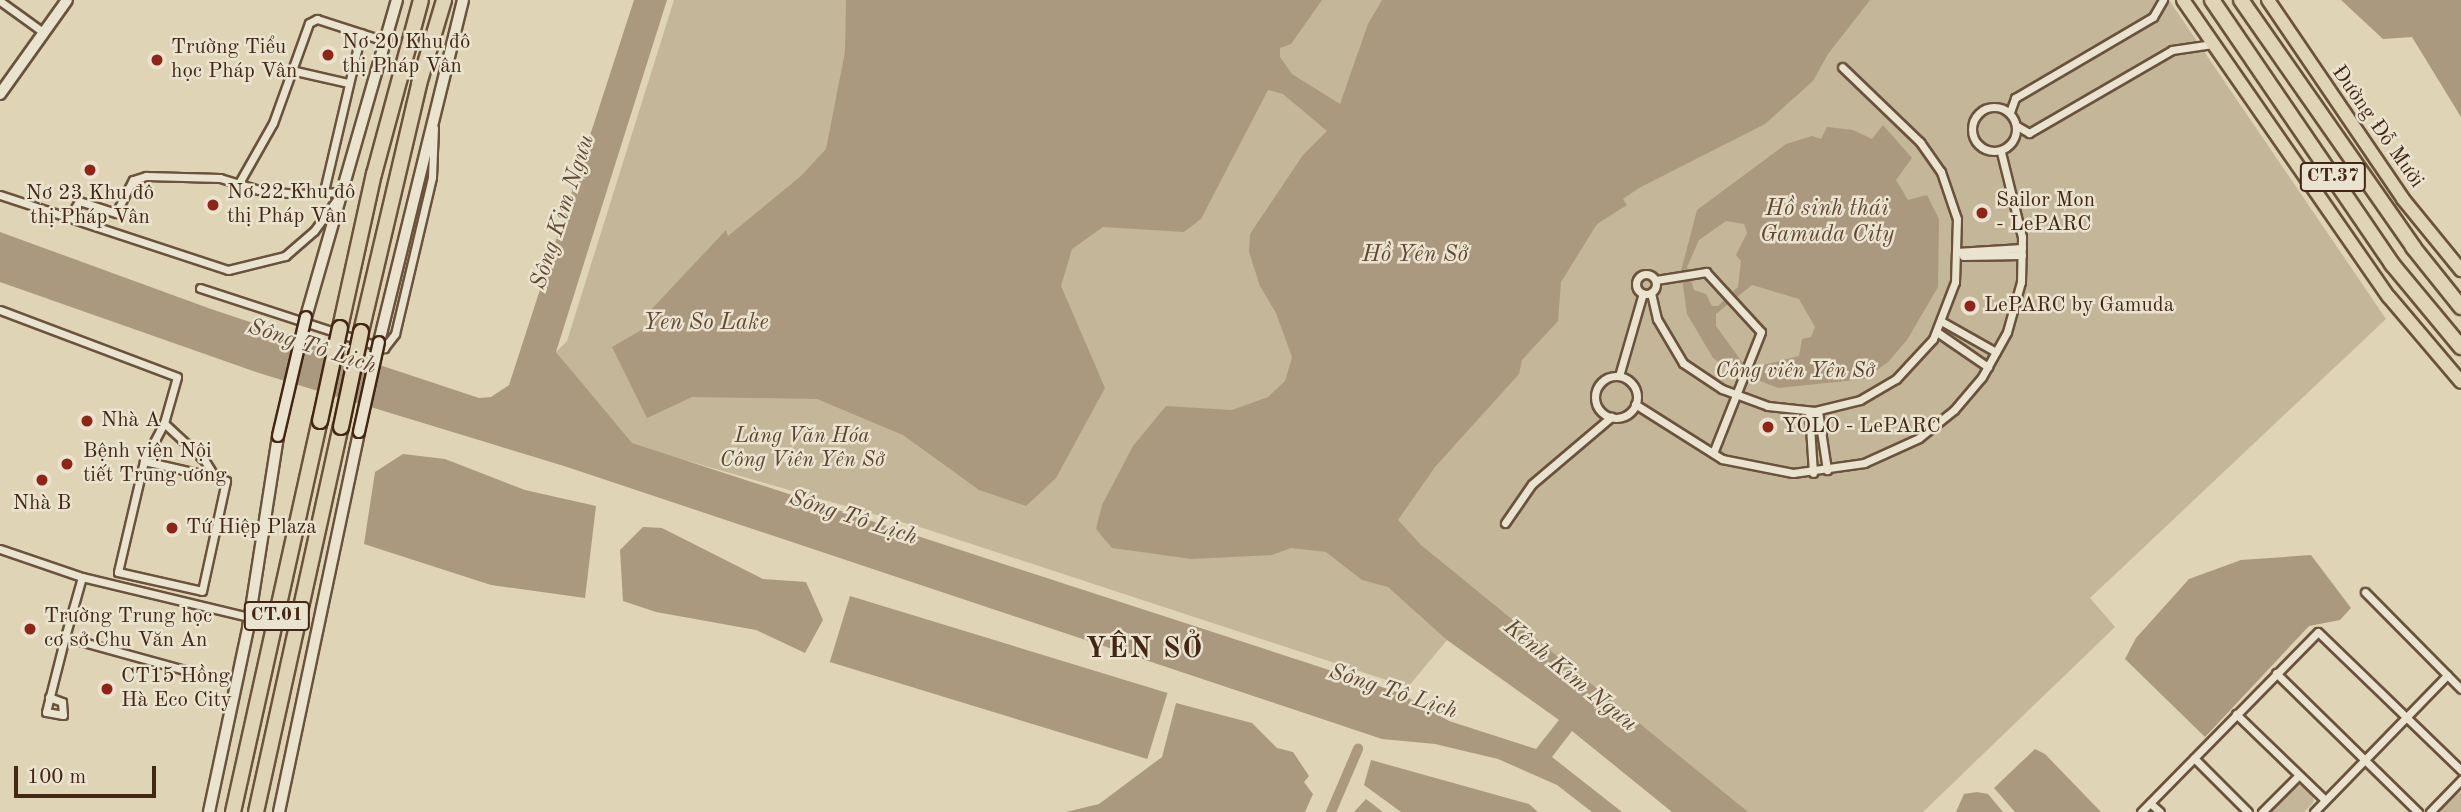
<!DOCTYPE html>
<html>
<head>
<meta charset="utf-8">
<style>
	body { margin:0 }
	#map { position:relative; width:2461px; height:812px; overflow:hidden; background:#dfd4b5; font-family:"Old Standard TT",serif }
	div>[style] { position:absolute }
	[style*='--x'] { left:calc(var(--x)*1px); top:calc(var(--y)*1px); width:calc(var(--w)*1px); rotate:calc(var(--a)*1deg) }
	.green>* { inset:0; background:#c4b699 }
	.water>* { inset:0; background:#aa997e; transform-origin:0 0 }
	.canal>* { height:10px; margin:-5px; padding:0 5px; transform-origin:5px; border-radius:5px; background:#aa997e }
	.roads { filter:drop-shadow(2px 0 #6a523c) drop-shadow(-2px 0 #6a523c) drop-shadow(0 2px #6a523c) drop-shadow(0 -2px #6a523c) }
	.street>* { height:7px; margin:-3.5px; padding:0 3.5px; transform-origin:3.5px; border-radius:3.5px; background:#eae3cf }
	.street>.ring { margin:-3.5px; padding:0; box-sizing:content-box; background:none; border:7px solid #eae3cf; border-radius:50% }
	.secondary>* { height:10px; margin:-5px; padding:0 5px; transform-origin:5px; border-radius:5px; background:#eae3cf }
	.primary>* { height:12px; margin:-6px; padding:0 6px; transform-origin:6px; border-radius:6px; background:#dfd4b5 }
	.highway>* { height:14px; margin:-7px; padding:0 7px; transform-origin:7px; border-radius:7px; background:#dfd4b5 }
	.bridges { filter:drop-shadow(2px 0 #432613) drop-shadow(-2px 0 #432613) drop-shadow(0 2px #432613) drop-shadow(0 -2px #432613) }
	.secondary-bridge>* { height:10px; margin:-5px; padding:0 5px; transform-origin:5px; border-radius:5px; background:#eae3cf }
	.highway-bridge>* { height:14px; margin:-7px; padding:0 7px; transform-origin:7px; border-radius:7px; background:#dfd4b5 }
	.dots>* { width:19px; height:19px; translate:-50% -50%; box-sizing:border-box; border:4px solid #eae3cf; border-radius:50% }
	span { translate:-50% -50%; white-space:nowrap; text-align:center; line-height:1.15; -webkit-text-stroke:5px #eae3cf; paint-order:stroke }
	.shield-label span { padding:2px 5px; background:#eae3cf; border:2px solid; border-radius:5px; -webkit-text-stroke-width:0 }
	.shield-label { font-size:19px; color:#432613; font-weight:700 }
	.poi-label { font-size:21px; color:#432613 }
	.left { translate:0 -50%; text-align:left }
	.street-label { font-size:21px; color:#432613 }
	.park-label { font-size:21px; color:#5d432e; font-style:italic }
	.water-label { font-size:23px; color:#624833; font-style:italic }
	.district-label { font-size:28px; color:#432613; font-weight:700; letter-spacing:2px }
	.scale { position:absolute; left:14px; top:766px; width:142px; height:32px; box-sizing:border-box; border:4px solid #432613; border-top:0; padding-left:9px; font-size:21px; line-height:24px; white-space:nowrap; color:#432613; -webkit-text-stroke:5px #eae3cf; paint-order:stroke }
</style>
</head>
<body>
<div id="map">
	<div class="green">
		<div style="clip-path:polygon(674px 0,2169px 0,2386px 319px,2090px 598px,2115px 627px,1923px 812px,1747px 812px,1482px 598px,1408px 687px,926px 529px,632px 445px,556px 352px,567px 341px)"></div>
		<div style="clip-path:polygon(2304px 784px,2314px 794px,2313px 803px,2304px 812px,2268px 812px,2294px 786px)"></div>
		<div style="clip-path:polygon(2461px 791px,2461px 812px,2441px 812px,2441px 809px)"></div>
	</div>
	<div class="water">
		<div style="clip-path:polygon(634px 0,667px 0,556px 352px,632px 443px,1400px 693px,1449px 721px,1536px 749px,1559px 720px,1447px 640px,1388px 587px,1362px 580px,1326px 552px,1291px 548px,1272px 555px,1192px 559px,1112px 548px,1096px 529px,1102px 505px,1133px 446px,1166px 406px,1232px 410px,1268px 397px,1285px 381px,1292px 357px,1276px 313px,1260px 286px,1249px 252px,1250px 234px,1303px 155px,1327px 131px,1283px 94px,1268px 90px,1201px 219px,1184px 232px,1103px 227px,1072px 249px,1061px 286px,1105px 388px,1056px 478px,1026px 506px,979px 490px,903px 435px,817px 399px,692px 397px,647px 418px,612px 347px,645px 328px,651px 320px,648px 313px,726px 230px,728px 236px,801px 176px,826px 149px,845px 52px,846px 0,1322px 0,1291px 44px,1280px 48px,1280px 57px,1292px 74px,1340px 104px,1368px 24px,1382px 0,1870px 0,1828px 54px,1813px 81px,1765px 124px,1639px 188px,1623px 199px,1627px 205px,1597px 224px,1561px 282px,1558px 321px,1522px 360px,1519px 374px,1435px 467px,1398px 520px,1421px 545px,1748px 812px,1672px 812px,1572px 731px,1552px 757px,1622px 812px,1592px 812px,1557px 785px,1498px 759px,1435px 744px,1382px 739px,564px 466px,259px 373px,0 282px,0 232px,211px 309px,479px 398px,491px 397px,509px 385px)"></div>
		<div style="clip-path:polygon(2341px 0,2461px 0,2461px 117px,2412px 37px,2383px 39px)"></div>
		<div style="clip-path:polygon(evenodd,1883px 125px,1912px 158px,1896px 180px,1908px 200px,1927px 195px,1939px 219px,1938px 287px,1907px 340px,1888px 362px,1865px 379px,1778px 388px,1727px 368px,1713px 358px,1687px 314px,1681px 271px,1697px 210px,1786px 144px,1812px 136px,1821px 139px,1827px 127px,1853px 130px,1872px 139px,1883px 125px,1726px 221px,1744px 224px,1747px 233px,1736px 255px,1741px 261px,1738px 287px,1718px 306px,1712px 306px,1706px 294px,1694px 290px,1687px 267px,1699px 240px,1726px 221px,1883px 125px,1752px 285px,1799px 299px,1815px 327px,1811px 337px,1802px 339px,1799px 356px,1752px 368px,1742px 362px,1716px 326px,1716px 314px,1752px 285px)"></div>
		<div style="clip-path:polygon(403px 454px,445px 459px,525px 490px,596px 506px,585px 598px,491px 585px,364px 544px,375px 472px)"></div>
		<div style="clip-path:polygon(643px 527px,662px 528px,763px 579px,806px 582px,823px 620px,805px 653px,756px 630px,656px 612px,623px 601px,620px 550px)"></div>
		<div style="clip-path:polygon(2311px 555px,2351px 608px,2340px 620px,2309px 626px,2205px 737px,2125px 659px,2136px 638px,2189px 579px,2241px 560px)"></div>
		<div style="left:850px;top:596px;width:332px;height:69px;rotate:17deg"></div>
		<div style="clip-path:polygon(1176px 703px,1252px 723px,1277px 748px,1293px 752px,1309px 776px,1304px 782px,1313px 794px,1305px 812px,1066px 812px,1099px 804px,1162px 757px)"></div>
		<div style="clip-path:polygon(2035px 749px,2045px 754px,2101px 812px,2015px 812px,1994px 788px)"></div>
		<div style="clip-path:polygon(1371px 760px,1529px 804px,1538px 812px,1401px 812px,1364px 785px)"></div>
		<div style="clip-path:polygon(1977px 792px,1988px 794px,2003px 812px,1956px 812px,1964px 794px)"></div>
		<div style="clip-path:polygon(1366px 799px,1383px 812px,1354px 812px)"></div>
	</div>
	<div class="canal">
		<div style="--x:1331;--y:812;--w:69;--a:-66.8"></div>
	</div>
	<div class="roads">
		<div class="street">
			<div style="--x:0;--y:1;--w:53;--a:35.8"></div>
			<div style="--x:291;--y:70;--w:58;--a:12.8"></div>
			<div class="ring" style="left:1972px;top:107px;width:37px;height:37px"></div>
			<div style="--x:2010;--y:112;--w:15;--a:-70"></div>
			<div style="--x:2015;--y:98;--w:160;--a:-30.4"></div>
			<div style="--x:2153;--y:17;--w:20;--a:-60"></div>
			<div style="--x:2017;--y:126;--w:14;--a:30"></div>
			<div style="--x:2029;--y:133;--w:165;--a:-30.1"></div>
			<div style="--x:2172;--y:50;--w:41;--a:-8.3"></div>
			<div style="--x:239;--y:183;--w:69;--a:-60.5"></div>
			<div style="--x:273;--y:123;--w:106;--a:-70.2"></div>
			<div style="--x:309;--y:23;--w:9;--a:-27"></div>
			<div style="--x:317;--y:19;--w:71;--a:17.9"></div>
			<div style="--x:324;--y:191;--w:162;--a:-76.8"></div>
			<div style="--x:0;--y:195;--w:240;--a:18.2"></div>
			<div style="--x:228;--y:270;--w:59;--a:-13.8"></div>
			<div style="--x:285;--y:256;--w:38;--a:-41"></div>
			<div style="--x:314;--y:231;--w:41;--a:-54"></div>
			<div style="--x:71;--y:215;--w:16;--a:-60"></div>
			<div style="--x:79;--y:201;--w:39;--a:18"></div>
			<div style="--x:116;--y:213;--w:37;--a:-63"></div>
			<div style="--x:133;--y:180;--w:14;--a:-17"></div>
			<div style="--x:146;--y:176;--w:74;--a:1.5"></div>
			<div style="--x:220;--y:178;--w:41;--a:17.1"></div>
			<div style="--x:259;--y:190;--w:37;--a:6"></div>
			<div style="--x:296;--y:194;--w:46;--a:-2.5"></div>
			<div style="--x:1956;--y:252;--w:66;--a:-3.5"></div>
			<div style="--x:1963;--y:256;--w:59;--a:-1"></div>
			<div class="ring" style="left:1636px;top:274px;width:13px;height:13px"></div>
			<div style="--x:1656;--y:280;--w:51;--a:-9.1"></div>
			<div style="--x:1706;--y:272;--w:81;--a:47.5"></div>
			<div style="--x:1761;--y:332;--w:130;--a:111.6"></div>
			<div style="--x:200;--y:288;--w:194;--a:18.1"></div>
			<div style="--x:384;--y:348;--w:18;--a:-52"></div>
			<div style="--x:395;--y:334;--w:161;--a:-76.7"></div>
			<div style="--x:432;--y:177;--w:49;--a:-87.7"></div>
			<div style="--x:1651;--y:293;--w:27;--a:77"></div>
			<div style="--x:1657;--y:319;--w:51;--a:59.4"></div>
			<div style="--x:1683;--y:363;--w:47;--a:33.7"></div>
			<div style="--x:1722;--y:389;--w:49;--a:20.3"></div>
			<div style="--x:1768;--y:406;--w:47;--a:6.1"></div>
			<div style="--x:1815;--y:411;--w:46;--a:-13.7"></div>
			<div style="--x:1860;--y:400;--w:42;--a:-30.3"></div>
			<div style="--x:1896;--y:379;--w:54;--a:-47.2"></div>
			<div style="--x:1933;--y:339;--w:61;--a:-68.9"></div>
			<div style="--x:1955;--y:282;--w:63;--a:-88.2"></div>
			<div style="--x:1957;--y:219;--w:50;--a:-108.8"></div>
			<div style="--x:1941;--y:172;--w:37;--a:-125"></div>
			<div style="--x:1920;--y:142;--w:108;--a:-136.1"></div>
			<div style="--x:0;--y:310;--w:189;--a:20.7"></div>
			<div style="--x:177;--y:377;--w:48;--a:105.8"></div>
			<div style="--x:164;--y:423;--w:43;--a:117.8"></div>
			<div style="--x:144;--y:461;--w:114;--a:103.2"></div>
			<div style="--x:118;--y:572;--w:86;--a:12.7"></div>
			<div style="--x:202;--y:591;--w:113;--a:-77.7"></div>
			<div style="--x:226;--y:481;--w:12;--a:-160"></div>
			<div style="--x:215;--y:477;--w:19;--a:-122"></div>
			<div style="--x:205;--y:461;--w:56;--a:-137.2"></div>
			<div style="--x:1941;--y:321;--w:63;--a:29.4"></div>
			<div style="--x:1937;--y:332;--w:62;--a:34.5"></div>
			<div style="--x:1619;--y:376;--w:86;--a:-73.9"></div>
			<div class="ring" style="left:1595px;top:376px;width:35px;height:35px"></div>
			<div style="--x:1635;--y:404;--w:103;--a:32.3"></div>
			<div style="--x:1722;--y:459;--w:72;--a:11.2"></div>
			<div style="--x:1793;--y:473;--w:72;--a:-8"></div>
			<div style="--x:1864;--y:463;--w:60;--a:-24.4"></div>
			<div style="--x:1919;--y:438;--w:45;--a:-38.7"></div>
			<div style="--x:1954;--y:410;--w:43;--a:-49.7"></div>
			<div style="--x:1982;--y:377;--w:51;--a:-60.9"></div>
			<div style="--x:2007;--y:332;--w:52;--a:-74.4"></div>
			<div style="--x:2021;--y:282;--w:45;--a:-88.7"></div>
			<div style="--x:2022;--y:237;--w:88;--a:-103.9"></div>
			<div style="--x:1809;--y:411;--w:62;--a:86.3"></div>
			<div style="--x:1818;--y:411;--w:60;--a:81.3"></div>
			<div style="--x:144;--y:461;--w:73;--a:12.7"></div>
			<div style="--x:1505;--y:523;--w:47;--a:-55.3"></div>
			<div style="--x:1532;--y:484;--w:104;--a:-40.3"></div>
			<div style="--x:0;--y:549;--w:87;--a:18.9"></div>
			<div style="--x:82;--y:577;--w:172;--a:13.5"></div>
			<div style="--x:2365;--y:592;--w:136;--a:45.3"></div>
			<div style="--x:65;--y:637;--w:132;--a:15.4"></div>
			<div style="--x:2276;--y:673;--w:199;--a:44.4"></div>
			<div style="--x:49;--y:697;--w:14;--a:21"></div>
			<div style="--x:62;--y:702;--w:13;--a:86"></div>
			<div style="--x:63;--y:715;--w:17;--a:-170"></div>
			<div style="--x:46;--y:712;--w:77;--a:-75.8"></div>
			<div style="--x:65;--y:637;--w:62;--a:-74.2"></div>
			<div style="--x:2236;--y:714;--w:124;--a:44"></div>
			<div style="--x:2194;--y:758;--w:76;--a:45"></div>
			<div style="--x:2150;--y:803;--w:13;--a:42"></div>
			<div style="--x:2141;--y:812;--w:252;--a:-45.5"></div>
			<div style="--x:2318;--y:632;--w:199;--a:44"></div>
			<div style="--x:2262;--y:812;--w:52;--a:-45"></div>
			<div style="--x:2314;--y:812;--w:191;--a:-45.8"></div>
			<div style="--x:2430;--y:812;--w:45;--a:-45.9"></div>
		</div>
		<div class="secondary">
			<div style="--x:0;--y:94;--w:115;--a:-54.5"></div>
			<div style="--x:306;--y:317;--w:330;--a:-74"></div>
			<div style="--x:379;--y:342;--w:352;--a:-76.2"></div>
			<div style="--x:209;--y:812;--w:188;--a:-78"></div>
			<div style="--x:248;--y:628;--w:194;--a:-81.1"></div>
			<div style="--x:279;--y:812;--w:388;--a:-78.1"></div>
		</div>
		<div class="primary">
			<div style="--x:2183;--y:0;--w:361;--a:55.3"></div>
			<div style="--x:2389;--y:297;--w:111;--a:49.7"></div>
			<div style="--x:2268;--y:0;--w:240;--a:55.8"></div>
			<div style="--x:2403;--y:199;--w:92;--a:50.8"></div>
		</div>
		<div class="highway">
			<div style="--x:2212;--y:0;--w:320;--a:55.7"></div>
			<div style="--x:2392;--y:264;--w:108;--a:50.3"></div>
			<div style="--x:2241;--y:0;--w:301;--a:55.1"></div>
			<div style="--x:2413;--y:247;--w:77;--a:51.3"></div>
			<div style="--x:340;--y:328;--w:158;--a:-77.6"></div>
			<div style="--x:374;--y:174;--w:180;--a:-74.9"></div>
			<div style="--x:361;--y:332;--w:255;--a:-76.8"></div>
			<div style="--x:419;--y:84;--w:88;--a:-73.4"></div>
			<div style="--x:233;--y:812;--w:401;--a:-77.5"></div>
			<div style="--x:256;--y:812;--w:394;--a:-77.6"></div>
		</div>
	</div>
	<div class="bridges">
		<div class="secondary-bridge">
			<div style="--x:359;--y:432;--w:92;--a:-77.5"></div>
			<div style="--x:278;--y:436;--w:122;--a:-76.8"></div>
		</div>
		<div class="highway-bridge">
			<div style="--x:320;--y:421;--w:95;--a:-77.9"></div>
			<div style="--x:341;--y:427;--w:97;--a:-78.1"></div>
		</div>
	</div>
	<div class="dots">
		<div style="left:328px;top:55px;background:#8f2418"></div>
		<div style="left:157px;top:60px;background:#8f2418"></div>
		<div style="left:90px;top:170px;background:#8f2418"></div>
		<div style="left:213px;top:205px;background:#8f2418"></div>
		<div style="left:1982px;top:213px;background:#8f2418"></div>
		<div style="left:1970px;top:306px;background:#8f2418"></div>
		<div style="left:87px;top:421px;background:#8f2418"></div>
		<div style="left:1768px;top:427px;background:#8f2418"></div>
		<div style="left:67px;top:464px;background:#8f2418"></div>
		<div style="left:42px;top:480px;background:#8f2418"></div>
		<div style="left:172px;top:528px;background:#8f2418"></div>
		<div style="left:30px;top:629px;background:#8f2418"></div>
		<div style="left:107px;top:689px;background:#8f2418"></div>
	</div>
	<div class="shield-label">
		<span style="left:2333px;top:177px">CT.37</span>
		<span style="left:277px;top:616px">CT.01</span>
	</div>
	<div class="poi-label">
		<span class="left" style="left:342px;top:55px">Nơ 20 Khu đô<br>thị Pháp Vân</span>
		<span class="left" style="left:171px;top:60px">Trường Tiểu<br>học Pháp Vân</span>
		<span class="left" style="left:227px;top:205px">Nơ 22 Khu đô<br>thị Pháp Vân</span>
		<span style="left:90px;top:206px">Nơ 23 Khu đô<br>thị Pháp Vân</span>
		<span class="left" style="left:1996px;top:213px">Sailor Mon<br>- LePARC</span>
		<span class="left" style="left:1984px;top:306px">LePARC by Gamuda</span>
		<span class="left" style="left:101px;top:421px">Nhà A</span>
		<span class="left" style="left:1782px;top:427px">YOLO - LePARC</span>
		<span class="left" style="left:83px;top:464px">Bệnh viện Nội<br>tiết Trung ương</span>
		<span style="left:42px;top:504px">Nhà B</span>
		<span class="left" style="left:186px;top:528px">Tứ Hiệp Plaza</span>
		<span class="left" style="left:44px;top:629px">Trường Trung học<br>cơ sở Chu Văn An</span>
		<span class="left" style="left:121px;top:689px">CT15 Hồng<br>Hà Eco City</span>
	</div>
	<div class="street-label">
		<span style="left:2377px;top:127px;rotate:55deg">Đường Đỗ Mười</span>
	</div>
	<div class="park-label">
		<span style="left:1795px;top:372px">Công viên Yên Sở</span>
		<span style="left:802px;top:449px">Làng Văn Hóa<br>Công Viên Yên Sở</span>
	</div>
	<div class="water-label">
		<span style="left:1827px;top:222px">Hồ sinh thái<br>Gamuda City</span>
		<span style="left:563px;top:212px;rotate:-72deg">Sông Kim Ngưu</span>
		<span style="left:1415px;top:255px">Hồ Yên Sở</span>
		<span style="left:706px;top:323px">Yen So Lake</span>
		<span style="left:312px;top:347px;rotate:18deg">Sông Tô Lịch</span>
		<span style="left:853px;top:518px;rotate:18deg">Sông Tô Lịch</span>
		<span style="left:1570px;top:676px;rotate:39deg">Kênh Kim Ngưu</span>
		<span style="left:1393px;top:692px;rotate:18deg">Sông Tô Lịch</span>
	</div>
	<div class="district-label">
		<span style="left:1145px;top:650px">YÊN SỞ</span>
	</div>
	<div class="scale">100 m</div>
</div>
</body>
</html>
